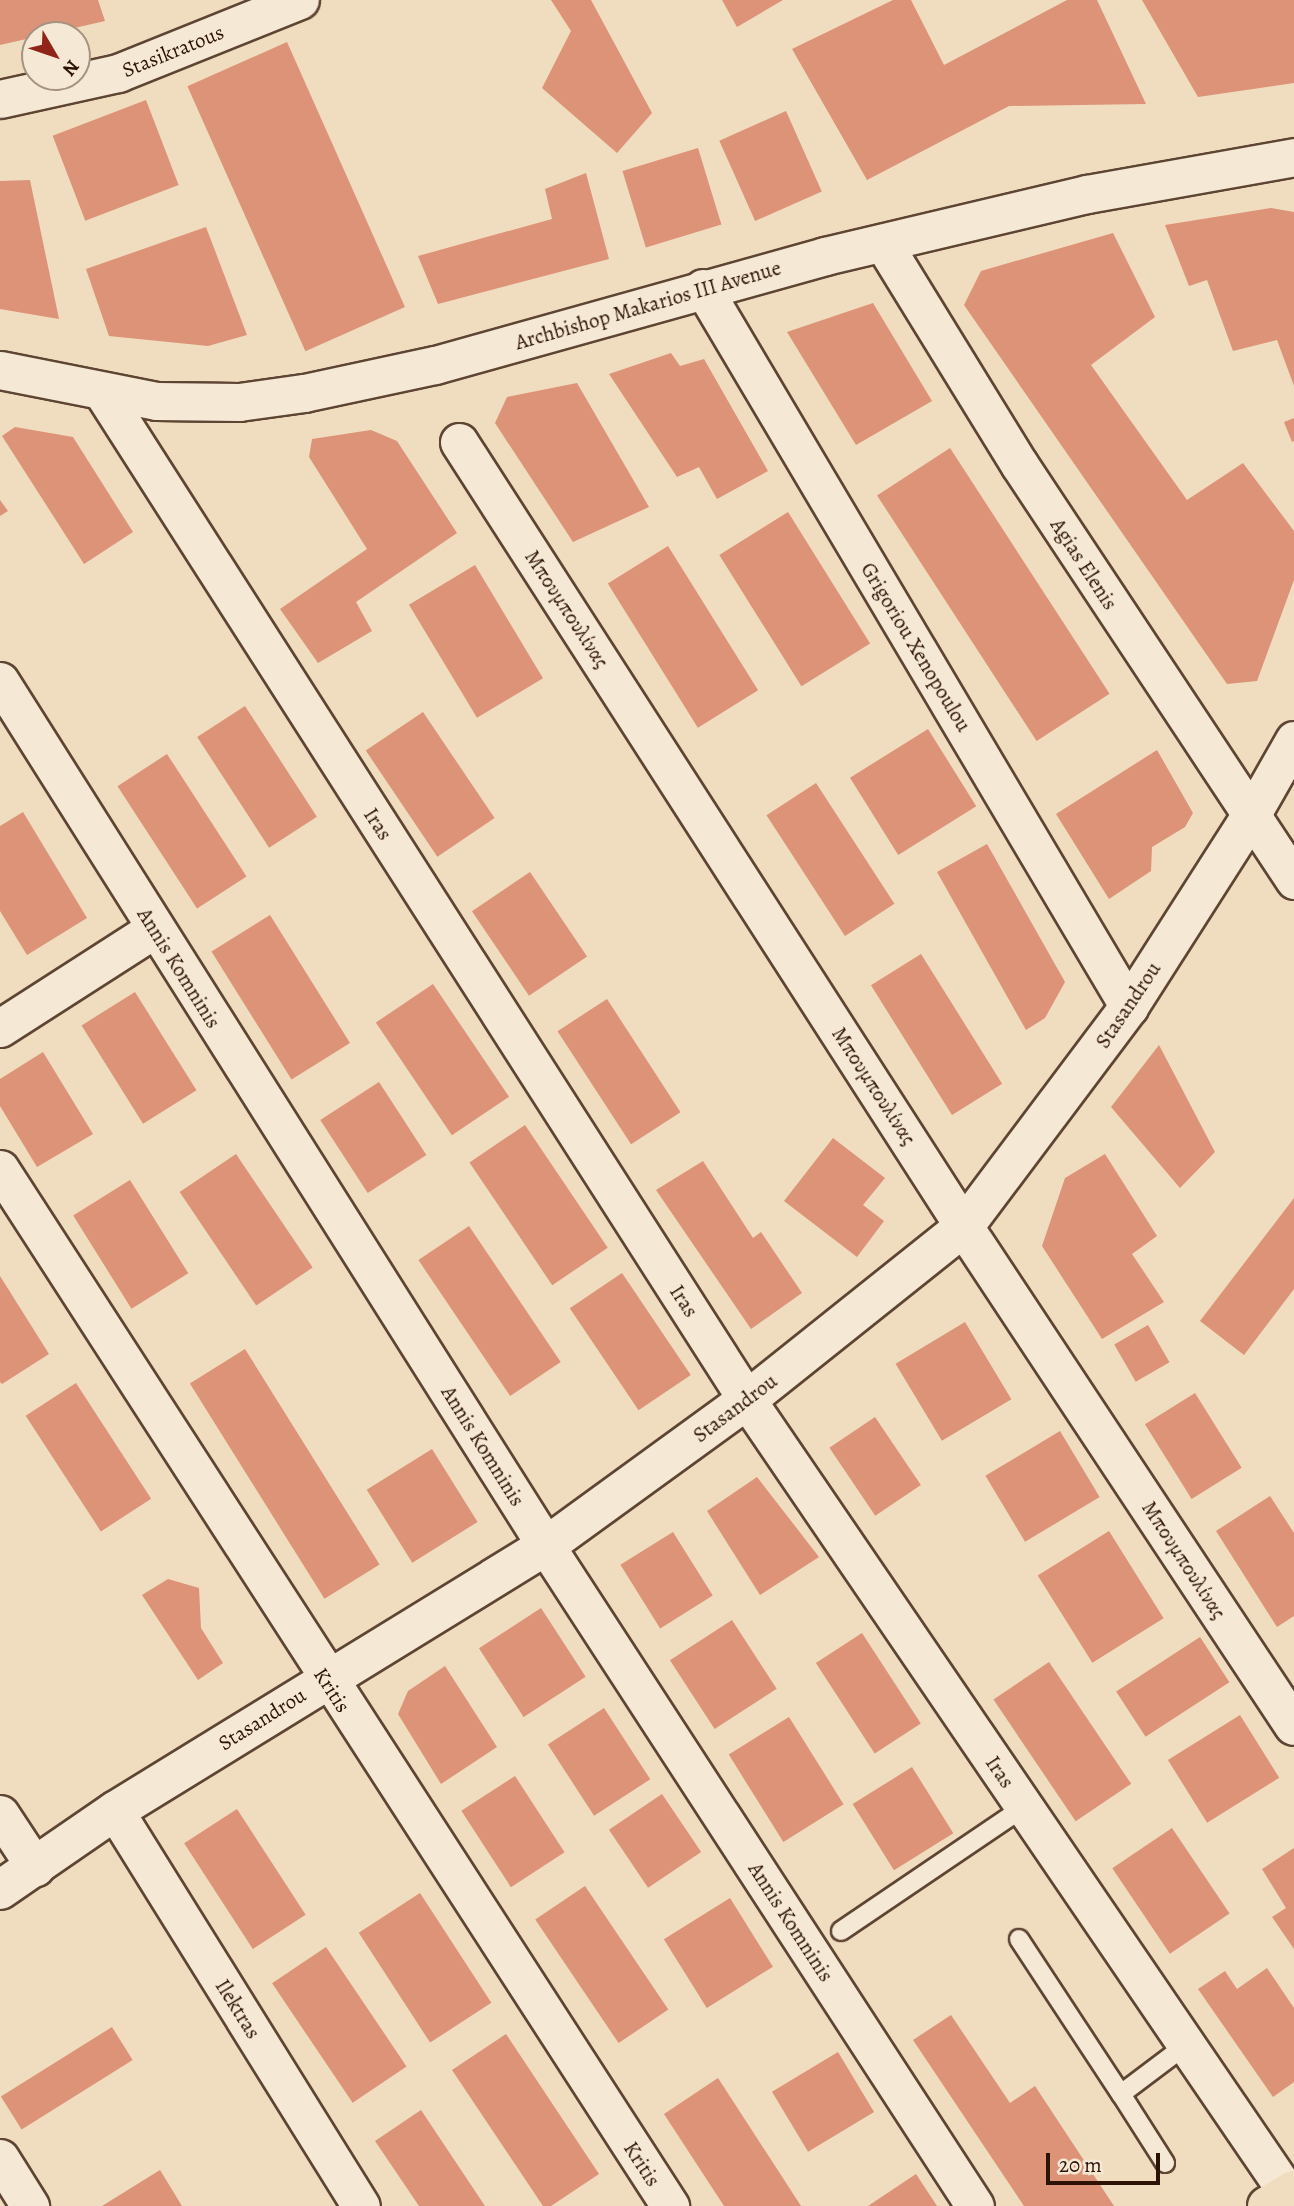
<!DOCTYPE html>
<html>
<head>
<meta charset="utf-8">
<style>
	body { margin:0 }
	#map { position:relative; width:1294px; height:2206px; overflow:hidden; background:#f0dcbf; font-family:Alegreya,serif }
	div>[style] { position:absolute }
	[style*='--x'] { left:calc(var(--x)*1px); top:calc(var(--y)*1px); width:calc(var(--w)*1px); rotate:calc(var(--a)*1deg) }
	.building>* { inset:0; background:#dc9377; transform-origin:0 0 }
	.roads { filter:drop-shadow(2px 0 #5e4533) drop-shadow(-2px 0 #5e4533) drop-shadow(0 2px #5e4533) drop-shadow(0 -2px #5e4533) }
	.service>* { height:18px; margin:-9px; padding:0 9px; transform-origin:9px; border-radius:9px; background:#f5e8d5 }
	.minor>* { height:37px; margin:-18.5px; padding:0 18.5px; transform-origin:18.5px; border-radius:18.5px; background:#f5e8d5 }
	.tertiary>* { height:38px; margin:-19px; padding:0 19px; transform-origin:19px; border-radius:19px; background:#f5e8d5 }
	.primary>* { height:38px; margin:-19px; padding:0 19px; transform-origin:19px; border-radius:19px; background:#f0dcbf }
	span { translate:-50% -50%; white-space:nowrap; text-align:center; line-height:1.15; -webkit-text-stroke:7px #f5e8d5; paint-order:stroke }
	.street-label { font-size:21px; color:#2d1304 }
	.north { position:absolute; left:21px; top:21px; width:70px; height:70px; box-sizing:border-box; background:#f5e8d5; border:2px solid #a59381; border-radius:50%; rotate:129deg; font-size:19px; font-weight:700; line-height:28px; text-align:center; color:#2d1304 }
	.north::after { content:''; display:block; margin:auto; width:24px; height:32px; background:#8f2418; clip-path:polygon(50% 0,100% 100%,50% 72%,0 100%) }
	.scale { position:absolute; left:1046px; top:2153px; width:114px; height:32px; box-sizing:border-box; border:4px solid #2d1304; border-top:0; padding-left:9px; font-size:21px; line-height:24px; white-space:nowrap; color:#2d1304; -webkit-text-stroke:5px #f5e8d5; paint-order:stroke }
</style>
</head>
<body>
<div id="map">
	<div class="building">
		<div style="clip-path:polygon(0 0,98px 0,105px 21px,0 45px)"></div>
		<div style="clip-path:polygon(551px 0,591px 0,652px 113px,617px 153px,542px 88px,571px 31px)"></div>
		<div style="clip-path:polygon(722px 0,783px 0,737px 27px)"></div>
		<div style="clip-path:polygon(893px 0,911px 0,944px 65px,1067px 0,1097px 0,1146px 104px,1009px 106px,867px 180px,792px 49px)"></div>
		<div style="clip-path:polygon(1142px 0,1294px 0,1294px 83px,1198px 97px)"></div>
		<div style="left:287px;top:42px;width:290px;height:109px;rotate:66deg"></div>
		<div style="left:146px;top:100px;width:91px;height:100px;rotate:69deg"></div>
		<div style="left:786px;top:111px;width:88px;height:73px;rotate:66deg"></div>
		<div style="left:698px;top:148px;width:80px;height:79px;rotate:73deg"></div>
		<div style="clip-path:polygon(586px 173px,609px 259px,438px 304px,418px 256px,552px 219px,545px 189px)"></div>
		<div style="clip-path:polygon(30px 180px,59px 319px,0 309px,0 181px)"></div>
		<div style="clip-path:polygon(1271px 208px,1294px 212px,1294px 386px,1277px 340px,1233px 351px,1207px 280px,1189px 286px,1165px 225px)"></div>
		<div style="clip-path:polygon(206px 227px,247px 335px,208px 346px,109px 336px,86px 269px)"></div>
		<div style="clip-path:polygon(1113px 233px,1155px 317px,1091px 365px,1187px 500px,1243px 463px,1294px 531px,1294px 580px,1257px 681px,1227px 684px,964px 305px,981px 271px)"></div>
		<div style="clip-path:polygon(873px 303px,932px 401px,856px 445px,787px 332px)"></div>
		<div style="clip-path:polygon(671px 353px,680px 366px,704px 359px,768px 471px,717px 499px,699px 467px,677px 477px,609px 374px)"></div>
		<div style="clip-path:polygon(577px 383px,649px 507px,573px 542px,495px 423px,507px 397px)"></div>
		<div style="clip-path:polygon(1294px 418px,1294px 441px,1292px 442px,1284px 422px)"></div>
		<div style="clip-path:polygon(15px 427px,73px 437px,133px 532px,84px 564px,2px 436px)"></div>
		<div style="clip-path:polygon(371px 430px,397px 441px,457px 533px,356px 602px,372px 631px,318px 663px,280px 609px,367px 549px,309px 457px,312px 439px)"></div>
		<div style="left:950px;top:448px;width:293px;height:87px;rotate:57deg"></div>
		<div style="clip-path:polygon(0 500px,8px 511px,0 516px)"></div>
		<div style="left:788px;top:512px;width:155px;height:81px;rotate:58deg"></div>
		<div style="left:668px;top:546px;width:170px;height:71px;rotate:58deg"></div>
		<div style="left:475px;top:565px;width:132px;height:77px;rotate:59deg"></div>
		<div style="left:245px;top:706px;width:132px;height:57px;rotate:57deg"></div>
		<div style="left:423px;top:712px;width:128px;height:69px;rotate:56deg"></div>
		<div style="left:928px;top:729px;width:91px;height:92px;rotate:58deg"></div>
		<div style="clip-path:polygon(1157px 750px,1193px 813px,1185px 827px,1152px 847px,1151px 871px,1109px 899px,1056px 814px)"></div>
		<div style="left:167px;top:754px;width:146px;height:59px;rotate:57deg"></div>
		<div style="left:816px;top:783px;width:144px;height:59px;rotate:57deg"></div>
		<div style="clip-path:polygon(23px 812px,87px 918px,27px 955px,0 911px,0 826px)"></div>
		<div style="clip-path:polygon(987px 844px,1065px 982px,1045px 1018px,1026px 1030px,937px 872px)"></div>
		<div style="left:530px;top:872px;width:102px;height:70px;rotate:56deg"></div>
		<div style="left:270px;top:915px;width:151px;height:69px;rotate:58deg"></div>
		<div style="left:921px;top:954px;width:153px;height:59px;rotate:58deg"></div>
		<div style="left:433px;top:984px;width:136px;height:69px;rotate:56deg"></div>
		<div style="left:135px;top:992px;width:116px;height:63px;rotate:58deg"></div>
		<div style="left:607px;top:999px;width:135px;height:59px;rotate:57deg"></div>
		<div style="clip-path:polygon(1159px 1045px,1215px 1152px,1180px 1188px,1111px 1107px)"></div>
		<div style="clip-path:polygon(43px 1052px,93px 1134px,37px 1167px,0 1106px,0 1079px)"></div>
		<div style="left:379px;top:1082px;width:87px;height:70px;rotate:57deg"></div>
		<div style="left:525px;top:1125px;width:148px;height:67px;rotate:56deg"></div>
		<div style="clip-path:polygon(833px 1138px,885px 1178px,863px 1205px,884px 1221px,857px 1257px,784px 1201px)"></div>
		<div style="left:236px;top:1154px;width:137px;height:68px;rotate:56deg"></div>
		<div style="clip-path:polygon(1105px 1154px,1157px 1236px,1132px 1254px,1164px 1302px,1102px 1339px,1042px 1246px,1065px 1178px)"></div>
		<div style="clip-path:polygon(703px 1161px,753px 1238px,761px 1232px,802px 1293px,751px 1329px,656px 1190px)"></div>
		<div style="left:130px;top:1180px;width:110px;height:67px;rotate:58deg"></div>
		<div style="clip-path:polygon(1294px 1198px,1294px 1289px,1244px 1355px,1200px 1321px)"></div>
		<div style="left:469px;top:1226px;width:164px;height:61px;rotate:56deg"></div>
		<div style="left:622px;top:1273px;width:123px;height:63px;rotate:56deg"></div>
		<div style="clip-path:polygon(0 1276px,49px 1354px,2px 1384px,0 1382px)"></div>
		<div style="left:965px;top:1322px;width:90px;height:81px;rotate:59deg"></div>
		<div style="left:1148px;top:1325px;width:43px;height:39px;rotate:60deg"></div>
		<div style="left:245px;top:1349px;width:254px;height:65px;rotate:58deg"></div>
		<div style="left:76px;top:1383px;width:138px;height:60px;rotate:57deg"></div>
		<div style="left:1195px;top:1393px;width:88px;height:59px;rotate:58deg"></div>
		<div style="left:875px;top:1417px;width:82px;height:55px;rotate:56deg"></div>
		<div style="left:1060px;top:1431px;width:77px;height:87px;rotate:59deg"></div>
		<div style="left:432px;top:1449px;width:86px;height:77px;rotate:58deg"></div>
		<div style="clip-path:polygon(757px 1477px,819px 1557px,760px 1595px,707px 1511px)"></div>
		<div style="clip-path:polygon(1270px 1496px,1294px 1533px,1294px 1616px,1277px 1627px,1216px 1531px)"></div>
		<div style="left:1109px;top:1531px;width:103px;height:84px;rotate:58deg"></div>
		<div style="left:673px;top:1532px;width:75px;height:62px;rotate:58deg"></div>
		<div style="clip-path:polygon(168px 1579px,199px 1588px,201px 1628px,223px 1663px,198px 1680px,142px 1595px)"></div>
		<div style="left:541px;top:1608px;width:82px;height:74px;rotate:57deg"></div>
		<div style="left:732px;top:1620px;width:82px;height:74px;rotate:57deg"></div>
		<div style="left:862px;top:1633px;width:108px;height:55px;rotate:57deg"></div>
		<div style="left:1200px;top:1637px;width:54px;height:100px;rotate:57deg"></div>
		<div style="left:1049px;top:1662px;width:147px;height:67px;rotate:56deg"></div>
		<div style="clip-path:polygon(445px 1666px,497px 1747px,441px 1784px,398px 1714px,408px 1691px)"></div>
		<div style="left:604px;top:1708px;width:85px;height:67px;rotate:57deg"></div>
		<div style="left:1240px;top:1715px;width:74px;height:85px;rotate:58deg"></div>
		<div style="left:789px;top:1717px;width:103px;height:71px;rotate:58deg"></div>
		<div style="left:912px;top:1767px;width:78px;height:70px;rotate:58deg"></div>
		<div style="left:515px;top:1776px;width:91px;height:64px;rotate:57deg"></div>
		<div style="left:662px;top:1794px;width:70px;height:64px;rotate:56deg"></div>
		<div style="left:237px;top:1809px;width:126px;height:63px;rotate:57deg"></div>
		<div style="left:1172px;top:1828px;width:103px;height:72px;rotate:56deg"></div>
		<div style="clip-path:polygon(1294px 1848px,1294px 1949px,1272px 1917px,1286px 1908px,1262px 1869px)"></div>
		<div style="left:585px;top:1886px;width:149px;height:60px;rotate:56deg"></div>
		<div style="left:420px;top:1893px;width:131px;height:73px;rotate:57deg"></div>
		<div style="left:730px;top:1898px;width:81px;height:78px;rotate:58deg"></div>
		<div style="left:326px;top:1947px;width:144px;height:65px;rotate:56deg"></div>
		<div style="clip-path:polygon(1267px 1968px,1294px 2008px,1294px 2082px,1273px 2097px,1198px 1989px,1225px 1971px,1237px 1989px)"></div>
		<div style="clip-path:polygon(951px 2015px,1010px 2103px,1035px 2086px,1114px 2206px,1024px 2206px,913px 2040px)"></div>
		<div style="left:112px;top:2027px;width:39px;height:131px;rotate:58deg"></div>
		<div style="clip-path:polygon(506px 2034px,599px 2174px,551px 2206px,543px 2206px,452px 2070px)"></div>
		<div style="left:838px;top:2052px;width:70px;height:77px;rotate:59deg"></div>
		<div style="clip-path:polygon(718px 2078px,801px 2206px,724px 2206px,664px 2114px)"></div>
		<div style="clip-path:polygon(421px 2110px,485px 2206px,419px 2206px,375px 2141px)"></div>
		<div style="clip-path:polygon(160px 2170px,182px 2206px,102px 2206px)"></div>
		<div style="clip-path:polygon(916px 2174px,937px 2206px,868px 2206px)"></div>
	</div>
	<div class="roads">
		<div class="service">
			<div style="--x:841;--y:1931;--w:221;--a:-34.1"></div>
			<div style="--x:1019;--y:1939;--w:186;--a:56.7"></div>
			<div style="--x:1165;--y:2163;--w:82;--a:-122.5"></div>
			<div style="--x:1121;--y:2094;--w:81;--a:-37"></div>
		</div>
		<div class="minor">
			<div style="--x:0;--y:99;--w:121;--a:-12.4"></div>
			<div style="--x:118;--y:73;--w:196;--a:-21.9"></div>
			<div style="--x:883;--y:243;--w:259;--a:58.4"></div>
			<div style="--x:1019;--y:464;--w:499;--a:56.5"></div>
			<div style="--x:703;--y:288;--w:836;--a:59.35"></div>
			<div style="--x:0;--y:370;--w:159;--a:11.2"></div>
			<div style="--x:156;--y:401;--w:83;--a:0.7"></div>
			<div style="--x:239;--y:402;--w:66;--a:-7.9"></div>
			<div style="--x:304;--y:393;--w:134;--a:-12.1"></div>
			<div style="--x:435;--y:365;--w:405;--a:-15.6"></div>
			<div style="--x:825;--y:256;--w:269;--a:-13.3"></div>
			<div style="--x:1087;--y:194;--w:210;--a:-10.1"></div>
			<div style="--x:103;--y:393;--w:1195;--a:57.4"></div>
			<div style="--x:747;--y:1400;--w:961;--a:55.73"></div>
			<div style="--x:459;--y:442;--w:933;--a:57.25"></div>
			<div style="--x:0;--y:681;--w:1023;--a:57.74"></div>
			<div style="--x:546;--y:1546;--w:787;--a:56.98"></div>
			<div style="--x:1249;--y:819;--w:91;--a:-60.3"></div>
			<div style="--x:0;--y:1028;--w:183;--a:-32.7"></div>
			<div style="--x:0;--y:1169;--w:1235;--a:57.13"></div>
			<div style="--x:115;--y:1811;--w:465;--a:58.1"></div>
			<div style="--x:0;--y:1814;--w:64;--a:56.6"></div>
			<div style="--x:0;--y:2158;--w:57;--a:58"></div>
		</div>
		<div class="tertiary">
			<div style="--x:964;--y:1227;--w:598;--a:56.52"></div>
			<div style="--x:0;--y:1890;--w:140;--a:-34.5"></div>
			<div style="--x:115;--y:1811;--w:506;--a:-31.59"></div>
			<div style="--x:546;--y:1546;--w:248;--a:-36"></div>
			<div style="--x:747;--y:1400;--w:278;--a:-38.6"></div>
			<div style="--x:964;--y:1227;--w:275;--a:-53.1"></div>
			<div style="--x:1129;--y:1007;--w:223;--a:-57.4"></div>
		</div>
		<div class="primary">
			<div style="--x:1267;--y:2206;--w:31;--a:-31"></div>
		</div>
	</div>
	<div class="street-label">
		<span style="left:173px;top:51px;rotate:-22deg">Stasikratous</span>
		<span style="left:648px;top:305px;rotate:-16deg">Archbishop Makarios III Avenue</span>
		<span style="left:1084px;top:564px;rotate:57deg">Agias Elenis</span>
		<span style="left:567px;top:609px;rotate:57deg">Μπουμπουλίνας</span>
		<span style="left:916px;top:647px;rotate:59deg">Grigoriou Xenopoulou</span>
		<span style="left:378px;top:824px;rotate:57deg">Iras</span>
		<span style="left:179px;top:968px;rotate:58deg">Annis Komninis</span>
		<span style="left:1128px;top:1005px;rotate:-56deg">Stasandrou</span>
		<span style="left:874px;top:1086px;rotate:57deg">Μπουμπουλίνας</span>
		<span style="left:684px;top:1301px;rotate:57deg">Iras</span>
		<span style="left:735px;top:1408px;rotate:-37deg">Stasandrou</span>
		<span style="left:483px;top:1446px;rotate:58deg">Annis Komninis</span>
		<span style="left:1184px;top:1560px;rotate:57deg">Μπουμπουλίνας</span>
		<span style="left:332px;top:1690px;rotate:57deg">Kritis</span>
		<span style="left:262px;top:1719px;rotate:-32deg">Stasandrou</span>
		<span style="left:1000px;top:1772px;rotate:56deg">Iras</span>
		<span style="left:791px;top:1922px;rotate:57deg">Annis Komninis</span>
		<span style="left:238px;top:2009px;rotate:58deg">Ilektras</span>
		<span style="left:642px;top:2164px;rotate:57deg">Kritis</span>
	</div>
	<div class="north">N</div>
	<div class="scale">20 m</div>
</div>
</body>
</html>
